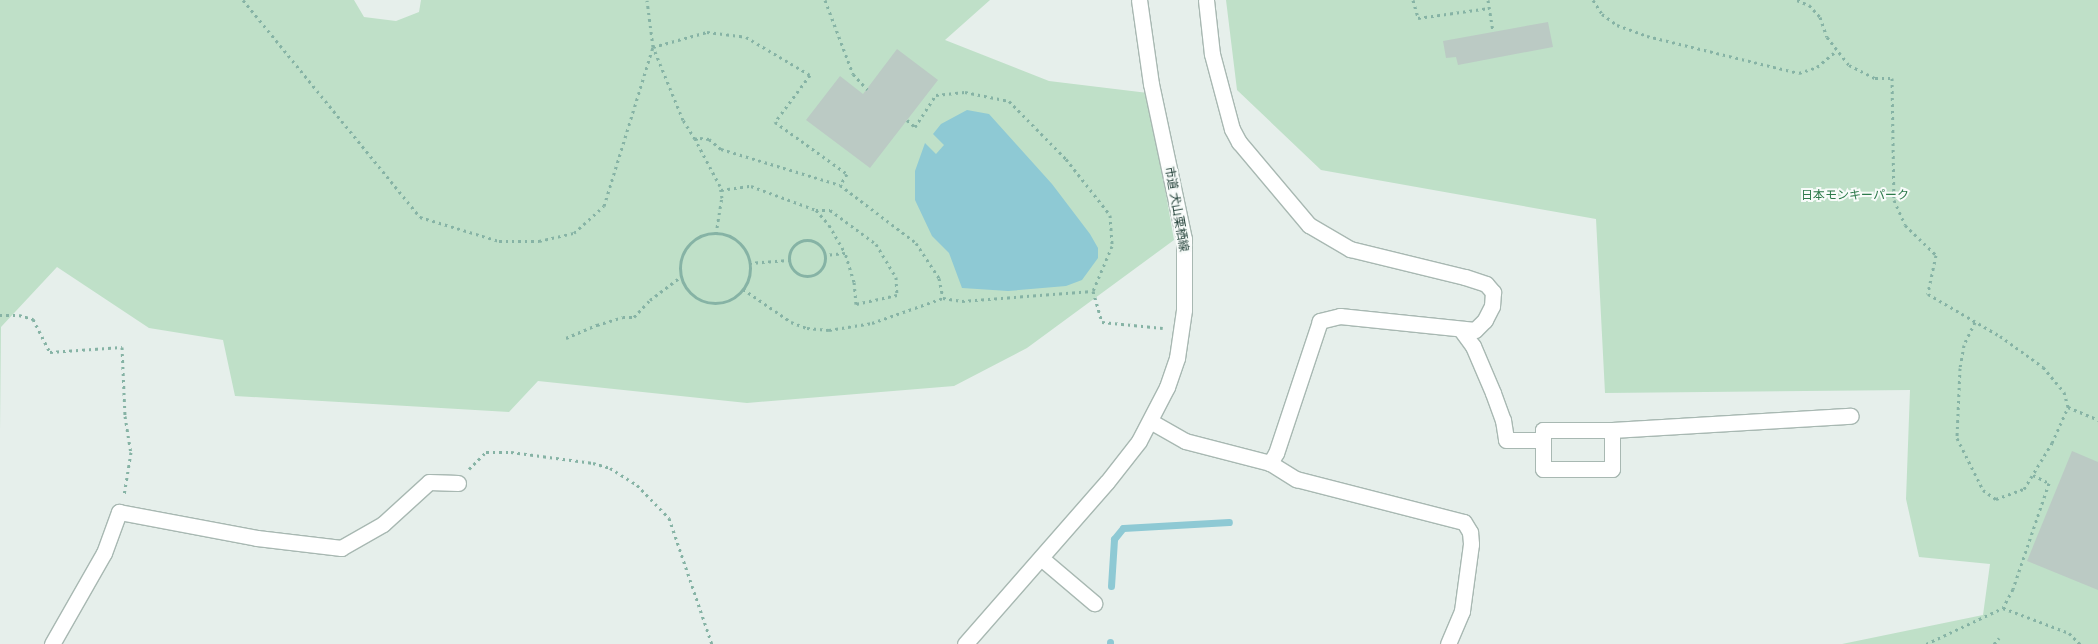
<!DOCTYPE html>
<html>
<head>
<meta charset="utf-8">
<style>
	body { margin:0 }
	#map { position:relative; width:2098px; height:644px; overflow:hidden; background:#e6efeb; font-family:"IBM Plex Sans","Noto Sans JP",sans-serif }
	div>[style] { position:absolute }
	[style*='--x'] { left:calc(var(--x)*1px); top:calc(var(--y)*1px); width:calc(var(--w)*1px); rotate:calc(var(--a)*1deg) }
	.green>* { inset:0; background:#bfe0c8 }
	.water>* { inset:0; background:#8ec9d4 }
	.stream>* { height:7px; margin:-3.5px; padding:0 3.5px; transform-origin:3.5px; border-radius:3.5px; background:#8ec9d4 }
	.building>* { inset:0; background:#bbcac4 }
	.path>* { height:3px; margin-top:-1.5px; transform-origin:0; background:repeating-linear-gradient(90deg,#86b3a5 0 2.5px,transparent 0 6.5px) }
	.path>.ring { margin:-1.5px; padding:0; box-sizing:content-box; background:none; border:3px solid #86b3a5; border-radius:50% }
	.roads { filter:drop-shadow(1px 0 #a8b8b2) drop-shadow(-1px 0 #a8b8b2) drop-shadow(0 1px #a8b8b2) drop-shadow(0 -1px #a8b8b2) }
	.minor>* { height:15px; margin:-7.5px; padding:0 7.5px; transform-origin:7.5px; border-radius:7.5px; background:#fff }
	span { translate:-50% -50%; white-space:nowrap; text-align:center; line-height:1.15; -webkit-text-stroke:4px #f7fbf9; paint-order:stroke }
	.park-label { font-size:12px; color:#2d7a4b }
	.street-label { font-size:12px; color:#24423a }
</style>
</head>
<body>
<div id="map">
	<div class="green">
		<div style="clip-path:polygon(0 0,354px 0,364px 17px,396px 21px,419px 12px,421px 0,990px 0,945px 40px,1049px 81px,1148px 93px,1174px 240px,1027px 348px,954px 386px,747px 403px,538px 381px,509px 412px,235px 396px,223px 340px,149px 328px,57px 267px,1px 327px,0 432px)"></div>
		<div style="clip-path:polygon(1226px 0,2098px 0,2098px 644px,1842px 644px,1983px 615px,1990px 564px,1919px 557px,1906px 499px,1910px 390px,1605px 393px,1596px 219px,1321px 170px,1237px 90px)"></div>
	</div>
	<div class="water">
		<div style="clip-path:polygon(967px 110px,989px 114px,1052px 184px,1090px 234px,1098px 248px,1098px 258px,1082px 280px,1066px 286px,1008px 291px,962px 288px,949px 253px,932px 236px,915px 200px,915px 171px,925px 143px,936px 154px,944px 145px,933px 134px,941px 124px)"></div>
	</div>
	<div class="stream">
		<div style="--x:1111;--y:586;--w:47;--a:-86.3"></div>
		<div style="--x:1114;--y:539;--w:14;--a:-51"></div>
		<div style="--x:1123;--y:528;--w:106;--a:-3.2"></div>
		<div style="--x:1110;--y:642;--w:2;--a:90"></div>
	</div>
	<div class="building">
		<div style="clip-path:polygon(1548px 22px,1553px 47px,1458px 65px,1456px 57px,1446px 58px,1443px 41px)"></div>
		<div style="clip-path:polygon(897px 49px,938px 80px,870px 168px,806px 120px,840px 76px,863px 94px)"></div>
		<div style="clip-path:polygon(2072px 451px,2098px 462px,2098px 590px,2027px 561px)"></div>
	</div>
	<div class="path">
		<div style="--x:243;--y:0;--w:280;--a:50.8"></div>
		<div style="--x:420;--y:217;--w:83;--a:16.9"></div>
		<div style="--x:499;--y:241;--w:40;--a:0"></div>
		<div style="--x:539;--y:241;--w:36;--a:-13"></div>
		<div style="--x:574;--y:233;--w:40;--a:-42"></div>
		<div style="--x:604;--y:206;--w:166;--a:-72.9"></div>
		<div style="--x:653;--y:47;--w:47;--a:-97.3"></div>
		<div style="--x:825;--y:0;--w:79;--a:69.3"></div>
		<div style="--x:853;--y:74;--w:21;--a:47"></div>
		<div style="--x:1413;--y:0;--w:19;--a:74"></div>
		<div style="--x:1418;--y:18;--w:72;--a:-8"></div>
		<div style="--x:1488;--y:0;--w:32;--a:81"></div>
		<div style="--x:1593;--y:0;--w:17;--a:57"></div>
		<div style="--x:1602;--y:14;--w:19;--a:36"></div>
		<div style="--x:1617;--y:25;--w:32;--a:20"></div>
		<div style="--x:1647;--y:36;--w:156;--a:13.7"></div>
		<div style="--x:1799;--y:73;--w:19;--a:-18"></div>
		<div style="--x:1817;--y:67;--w:26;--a:-40"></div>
		<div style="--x:1797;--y:0;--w:13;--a:23"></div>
		<div style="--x:1809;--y:5;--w:16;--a:47"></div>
		<div style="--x:1820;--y:17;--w:21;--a:71"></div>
		<div style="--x:1827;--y:37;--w:36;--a:52"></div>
		<div style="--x:1849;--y:65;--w:29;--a:27"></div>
		<div style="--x:1875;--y:78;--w:17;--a:0"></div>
		<div style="--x:1892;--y:78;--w:122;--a:89.1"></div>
		<div style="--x:1894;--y:200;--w:27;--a:66"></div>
		<div style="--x:1905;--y:225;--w:43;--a:44.1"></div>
		<div style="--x:1936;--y:255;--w:40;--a:102"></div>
		<div style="--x:1928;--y:294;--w:83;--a:30.3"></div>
		<div style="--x:2000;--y:336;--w:53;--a:35.8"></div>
		<div style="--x:2043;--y:367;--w:33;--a:50"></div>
		<div style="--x:2064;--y:392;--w:16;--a:75"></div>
		<div style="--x:2068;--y:407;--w:33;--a:23"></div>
		<div style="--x:907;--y:120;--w:11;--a:41"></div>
		<div style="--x:915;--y:127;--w:38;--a:-57"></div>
		<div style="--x:936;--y:95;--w:29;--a:-6"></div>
		<div style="--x:965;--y:92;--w:45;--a:11.6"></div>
		<div style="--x:1009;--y:101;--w:81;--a:45.5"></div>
		<div style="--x:1066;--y:159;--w:71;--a:51.8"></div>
		<div style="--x:1110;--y:215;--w:31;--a:86"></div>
		<div style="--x:1112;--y:246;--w:49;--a:112.9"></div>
		<div style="--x:1093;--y:291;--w:32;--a:74"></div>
		<div style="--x:1102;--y:322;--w:61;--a:5.6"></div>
		<div style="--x:695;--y:139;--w:22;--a:-122"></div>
		<div style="--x:683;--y:120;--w:79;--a:-112.3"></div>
		<div style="--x:653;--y:47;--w:56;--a:-15.5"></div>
		<div style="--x:707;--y:32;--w:39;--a:7"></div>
		<div style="--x:746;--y:37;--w:74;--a:30.7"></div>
		<div style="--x:810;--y:75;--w:59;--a:126.7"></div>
		<div style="--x:775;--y:122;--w:89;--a:35.8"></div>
		<div style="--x:847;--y:174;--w:13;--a:122"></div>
		<div style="--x:721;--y:190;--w:30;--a:-8"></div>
		<div style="--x:751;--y:186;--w:69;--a:20.3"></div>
		<div style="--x:816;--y:210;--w:20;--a:49"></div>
		<div style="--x:829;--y:225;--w:32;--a:60"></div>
		<div style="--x:845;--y:253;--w:20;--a:174"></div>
		<div style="--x:816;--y:210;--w:14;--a:0"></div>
		<div style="--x:830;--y:210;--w:57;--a:36.5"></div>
		<div style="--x:876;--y:244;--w:39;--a:59"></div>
		<div style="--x:896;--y:277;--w:18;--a:87"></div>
		<div style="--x:897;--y:295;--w:42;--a:167.6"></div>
		<div style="--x:856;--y:304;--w:22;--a:-95"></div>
		<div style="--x:854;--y:282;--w:30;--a:-107"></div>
		<div class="ring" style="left:680px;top:233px;width:67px;height:67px"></div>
		<div style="--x:716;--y:234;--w:36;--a:-81"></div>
		<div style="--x:722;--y:198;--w:12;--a:-99"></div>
		<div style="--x:720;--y:186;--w:53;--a:-118"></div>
		<div style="--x:695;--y:139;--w:5;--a:-11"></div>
		<div style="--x:700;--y:138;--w:9;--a:6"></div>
		<div style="--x:709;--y:139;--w:16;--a:40"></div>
		<div style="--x:721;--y:149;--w:124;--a:16.8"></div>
		<div style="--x:840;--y:185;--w:96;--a:37.3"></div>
		<div style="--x:916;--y:243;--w:42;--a:56.7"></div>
		<div style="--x:939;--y:278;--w:20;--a:79"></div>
		<div class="ring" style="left:789px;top:240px;width:33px;height:33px"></div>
		<div style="--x:749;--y:263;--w:40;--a:-4.3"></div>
		<div style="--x:743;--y:289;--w:58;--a:34.5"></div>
		<div style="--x:791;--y:322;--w:17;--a:21"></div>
		<div style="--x:807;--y:328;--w:22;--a:5"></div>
		<div style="--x:829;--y:330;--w:44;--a:-9.2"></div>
		<div style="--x:872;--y:323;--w:75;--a:-19.4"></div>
		<div style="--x:943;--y:298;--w:19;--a:9"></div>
		<div style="--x:962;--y:301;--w:131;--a:-4.4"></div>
		<div style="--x:0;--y:315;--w:19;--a:0"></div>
		<div style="--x:19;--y:315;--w:15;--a:16"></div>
		<div style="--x:33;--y:319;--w:37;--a:63"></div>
		<div style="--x:50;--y:352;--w:72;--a:-4"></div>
		<div style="--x:122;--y:347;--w:69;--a:87.5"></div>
		<div style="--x:125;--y:416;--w:36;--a:81"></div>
		<div style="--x:131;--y:452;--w:44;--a:99.2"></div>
		<div style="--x:1975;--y:322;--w:25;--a:116"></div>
		<div style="--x:1964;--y:345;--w:23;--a:100"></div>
		<div style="--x:1960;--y:368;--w:70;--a:92.5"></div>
		<div style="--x:1957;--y:438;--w:58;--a:63.4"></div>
		<div style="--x:1983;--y:490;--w:16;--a:35"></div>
		<div style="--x:1996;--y:499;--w:30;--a:-20"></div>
		<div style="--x:2024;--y:489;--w:54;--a:-58.7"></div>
		<div style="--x:2052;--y:443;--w:39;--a:-66"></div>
		<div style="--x:566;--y:338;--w:34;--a:-23"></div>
		<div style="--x:597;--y:325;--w:27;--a:-17"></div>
		<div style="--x:623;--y:317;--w:11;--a:0"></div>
		<div style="--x:634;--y:317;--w:23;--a:-47"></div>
		<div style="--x:650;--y:300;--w:39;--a:-37"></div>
		<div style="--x:469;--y:469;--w:24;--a:-45"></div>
		<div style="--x:486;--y:452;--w:25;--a:0"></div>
		<div style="--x:511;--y:452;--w:83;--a:7.6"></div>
		<div style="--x:593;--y:463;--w:18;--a:16"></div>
		<div style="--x:610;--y:468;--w:32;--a:32"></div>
		<div style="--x:637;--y:485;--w:46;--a:45.9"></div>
		<div style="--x:669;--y:518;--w:133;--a:71.2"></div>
		<div style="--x:2033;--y:475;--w:18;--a:27"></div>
		<div style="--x:2049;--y:483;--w:112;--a:108.8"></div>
		<div style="--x:2013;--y:589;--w:21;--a:118"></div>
		<div style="--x:2003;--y:608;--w:71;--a:20.7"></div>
		<div style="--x:2069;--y:633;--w:16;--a:45"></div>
		<div style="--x:1926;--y:644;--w:85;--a:-25.1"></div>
		<div style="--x:1994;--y:644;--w:8;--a:-50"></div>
	</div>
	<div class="roads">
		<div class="minor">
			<div style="--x:1206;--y:0;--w:54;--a:83.7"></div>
			<div style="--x:1212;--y:54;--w:78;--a:75.1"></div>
			<div style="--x:1232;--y:129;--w:15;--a:62"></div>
			<div style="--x:1239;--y:142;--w:109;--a:49.9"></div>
			<div style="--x:1309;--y:225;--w:48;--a:30.3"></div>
			<div style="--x:1350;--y:249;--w:118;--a:13.7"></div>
			<div style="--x:1465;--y:277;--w:22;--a:18"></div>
			<div style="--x:1486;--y:284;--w:11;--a:49"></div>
			<div style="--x:1493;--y:292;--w:14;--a:94"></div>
			<div style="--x:1492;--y:306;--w:16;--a:117"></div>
			<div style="--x:1485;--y:320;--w:14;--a:135"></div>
			<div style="--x:1475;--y:330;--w:136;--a:-174.1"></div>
			<div style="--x:1340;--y:316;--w:21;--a:166"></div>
			<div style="--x:1320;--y:321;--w:139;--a:108.4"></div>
			<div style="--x:1276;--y:453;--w:12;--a:121"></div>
			<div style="--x:1462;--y:331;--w:19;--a:54"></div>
			<div style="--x:1473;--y:346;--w:51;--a:66.9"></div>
			<div style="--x:1493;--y:393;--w:29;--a:70"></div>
			<div style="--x:1503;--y:420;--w:20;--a:81"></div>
			<div style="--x:1506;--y:440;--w:37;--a:0"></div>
			<div style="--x:1543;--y:440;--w:29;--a:90"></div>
			<div style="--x:1543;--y:469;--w:69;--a:0"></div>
			<div style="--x:1612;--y:469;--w:39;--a:-90"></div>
			<div style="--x:1612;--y:430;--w:239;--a:-3.4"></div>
			<div style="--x:1150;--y:421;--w:40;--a:29.7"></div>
			<div style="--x:1185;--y:441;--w:88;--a:14.5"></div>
			<div style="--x:1270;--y:463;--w:31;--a:32"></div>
			<div style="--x:1296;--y:479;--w:173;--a:14.4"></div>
			<div style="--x:1464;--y:522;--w:12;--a:59"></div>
			<div style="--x:1470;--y:532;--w:12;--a:85"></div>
			<div style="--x:1471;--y:544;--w:68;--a:97.7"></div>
			<div style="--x:1462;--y:611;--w:36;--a:113"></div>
			<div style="--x:1543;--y:440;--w:10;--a:-90"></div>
			<div style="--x:1543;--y:430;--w:69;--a:0"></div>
			<div style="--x:1041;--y:558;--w:70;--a:40.3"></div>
			<div style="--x:52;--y:644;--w:105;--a:-60.3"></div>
			<div style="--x:104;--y:553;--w:44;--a:-69.9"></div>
			<div style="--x:119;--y:512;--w:140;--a:10.7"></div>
			<div style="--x:257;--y:538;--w:85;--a:6.8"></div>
			<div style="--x:341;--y:548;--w:48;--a:-29.7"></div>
			<div style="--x:383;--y:524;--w:62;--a:-42.4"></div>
			<div style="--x:429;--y:482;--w:29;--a:2"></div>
			<div style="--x:965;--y:644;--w:215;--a:-48.8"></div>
			<div style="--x:1107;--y:482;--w:52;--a:-52"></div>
			<div style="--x:1139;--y:441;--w:61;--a:-62.6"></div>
			<div style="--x:1167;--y:387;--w:31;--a:-71"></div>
			<div style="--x:1177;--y:358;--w:49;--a:-81.7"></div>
			<div style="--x:1184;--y:310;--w:71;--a:-90"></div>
			<div style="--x:1184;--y:239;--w:158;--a:-102"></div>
			<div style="--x:1151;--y:84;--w:85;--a:-98.1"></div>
		</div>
	</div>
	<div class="park-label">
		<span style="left:1855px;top:195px">日本モンキーパーク</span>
	</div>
	<div class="street-label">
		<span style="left:1177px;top:209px;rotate:80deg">市道 犬山栗栖線</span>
	</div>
</div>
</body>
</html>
